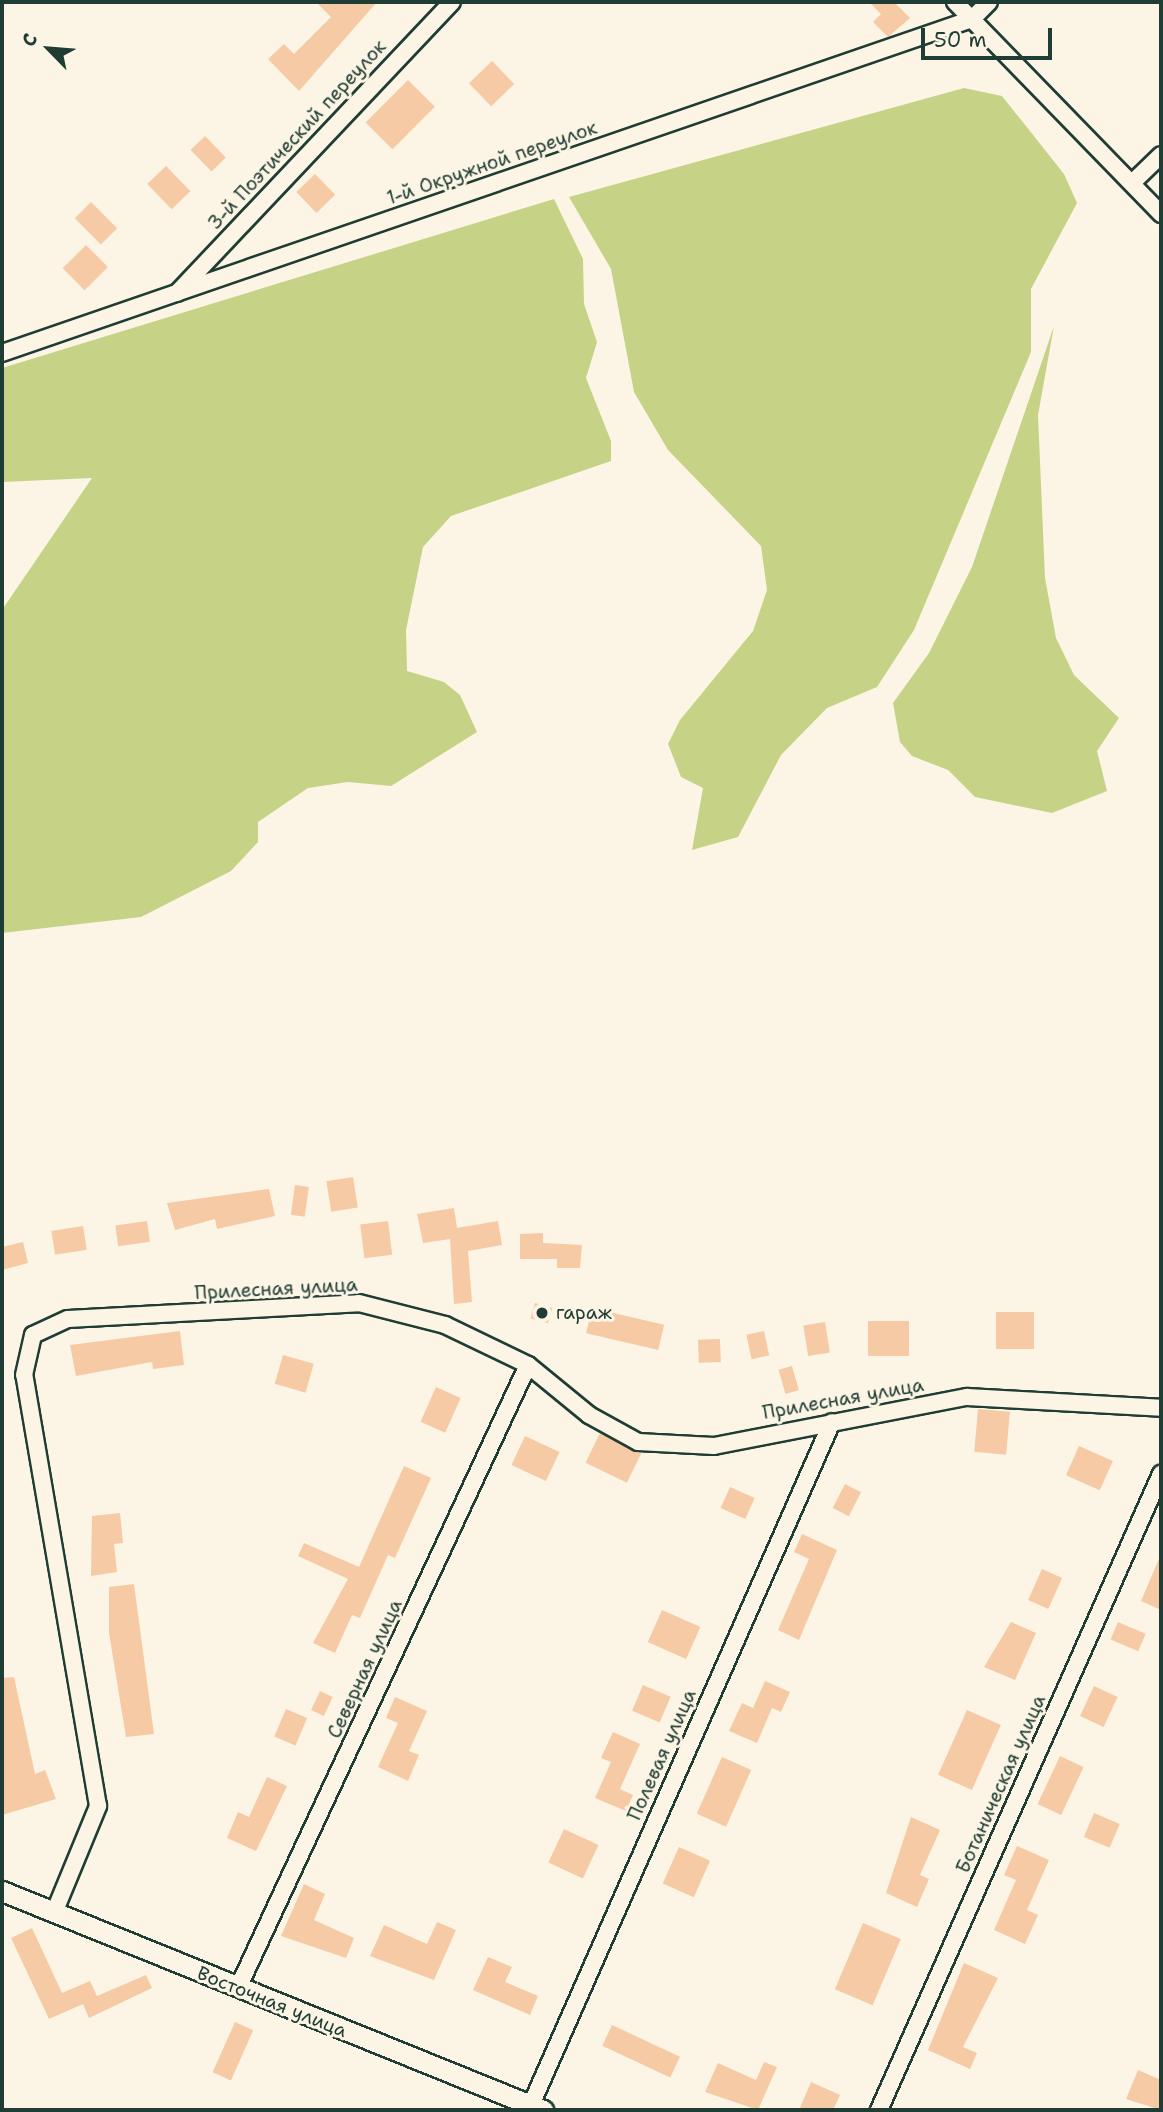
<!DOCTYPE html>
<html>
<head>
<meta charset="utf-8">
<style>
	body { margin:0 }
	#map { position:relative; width:1163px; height:2112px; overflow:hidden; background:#fcf5e5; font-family:"Shantell Sans",sans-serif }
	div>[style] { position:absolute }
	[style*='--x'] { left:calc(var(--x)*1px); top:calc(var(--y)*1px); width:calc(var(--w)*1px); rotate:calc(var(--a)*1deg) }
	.green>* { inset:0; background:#c6d386 }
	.building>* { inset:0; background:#f5caa4; transform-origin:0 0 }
	.roads { filter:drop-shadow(2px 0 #1f3d34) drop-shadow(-2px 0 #1f3d34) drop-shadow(0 2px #1f3d34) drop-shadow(0 -2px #1f3d34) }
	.minor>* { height:16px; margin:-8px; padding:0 8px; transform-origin:8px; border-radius:8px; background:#fcf5e5 }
	.tertiary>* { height:19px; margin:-9.5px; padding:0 9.5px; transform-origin:9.5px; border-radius:9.5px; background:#fcf5e5 }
	.dots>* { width:19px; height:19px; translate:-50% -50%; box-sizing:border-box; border:4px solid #fcf5e5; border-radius:50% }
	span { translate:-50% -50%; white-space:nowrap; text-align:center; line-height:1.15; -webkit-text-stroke:6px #fcf5e5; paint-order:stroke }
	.street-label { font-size:19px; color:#1f3d34 }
	.poi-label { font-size:19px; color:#1f3d34 }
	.left { translate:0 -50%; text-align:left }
	.frame { position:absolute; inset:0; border:4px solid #1f3d34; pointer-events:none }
	.north { position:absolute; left:14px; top:14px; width:70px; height:70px; -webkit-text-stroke:5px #fcf5e5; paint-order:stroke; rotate:295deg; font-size:19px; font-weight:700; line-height:28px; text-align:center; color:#1f3d34 }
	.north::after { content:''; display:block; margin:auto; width:24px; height:32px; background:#1f3d34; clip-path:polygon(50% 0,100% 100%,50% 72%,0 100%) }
	.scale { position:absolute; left:921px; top:28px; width:131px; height:32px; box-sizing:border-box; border:4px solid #1f3d34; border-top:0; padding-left:9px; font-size:21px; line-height:24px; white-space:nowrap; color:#1f3d34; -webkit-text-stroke:5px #fcf5e5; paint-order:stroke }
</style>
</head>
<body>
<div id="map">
	<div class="green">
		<div style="clip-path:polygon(964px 88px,1002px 96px,1064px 174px,1077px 203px,1031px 289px,1031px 352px,914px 630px,877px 687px,827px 708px,781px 755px,738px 837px,692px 850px,703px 788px,681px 777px,668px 744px,680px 720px,753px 631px,767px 590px,761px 546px,668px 450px,634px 392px,611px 269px,569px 197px)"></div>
		<div style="clip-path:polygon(554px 199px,583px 259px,584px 304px,597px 342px,586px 378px,611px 441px,611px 461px,451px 516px,423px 547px,406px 630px,407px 671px,444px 682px,460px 695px,477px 732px,391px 786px,348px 782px,308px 788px,258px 822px,258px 842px,231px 871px,141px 917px,2px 933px,2px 610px,92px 478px,2px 482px,2px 368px)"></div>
		<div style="clip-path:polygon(1054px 326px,1038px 415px,1045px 578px,1056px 638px,1074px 675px,1119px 718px,1097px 751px,1107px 791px,1052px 813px,975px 797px,948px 770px,912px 756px,900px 742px,893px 703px,929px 653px,972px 567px)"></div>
	</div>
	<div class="building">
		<div style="clip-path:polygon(316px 2px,377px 2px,299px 91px,268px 59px,284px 44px,294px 54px,331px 17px)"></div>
		<div style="clip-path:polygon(869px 2px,894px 2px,910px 18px,888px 37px,873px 22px,881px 14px)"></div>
		<div style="left:492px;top:61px;width:32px;height:32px;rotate:46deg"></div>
		<div style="left:408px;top:80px;width:38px;height:60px;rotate:45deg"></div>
		<div style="left:205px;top:136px;width:30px;height:20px;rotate:46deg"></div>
		<div style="left:166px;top:166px;width:35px;height:26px;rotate:46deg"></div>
		<div style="left:315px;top:174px;width:29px;height:26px;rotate:46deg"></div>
		<div style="left:91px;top:202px;width:37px;height:23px;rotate:45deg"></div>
		<div style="left:86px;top:245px;width:31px;height:33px;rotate:45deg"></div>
		<div style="left:353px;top:1177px;width:31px;height:27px;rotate:81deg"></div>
		<div style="left:295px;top:1185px;width:14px;height:30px;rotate:8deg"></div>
		<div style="clip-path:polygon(269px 1189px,275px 1216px,217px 1229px,215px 1219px,175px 1230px,167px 1203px)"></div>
		<div style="clip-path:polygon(454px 1208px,457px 1228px,498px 1221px,502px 1245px,468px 1251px,472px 1302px,454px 1304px,450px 1239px,423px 1243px,417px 1214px)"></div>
		<div style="left:147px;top:1221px;width:21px;height:32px;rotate:82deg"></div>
		<div style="left:388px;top:1221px;width:34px;height:28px;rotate:83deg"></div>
		<div style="left:83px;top:1226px;width:24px;height:32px;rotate:81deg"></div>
		<div style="clip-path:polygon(543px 1233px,543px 1243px,582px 1245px,580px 1268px,557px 1268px,557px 1259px,520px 1259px,520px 1234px)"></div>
		<div style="clip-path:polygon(23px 1242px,28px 1263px,2px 1270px,2px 1247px)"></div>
		<div style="left:535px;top:1303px;width:18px;height:16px;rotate:16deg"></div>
		<div style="left:592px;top:1308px;width:74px;height:26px;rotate:13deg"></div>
		<div style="left:996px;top:1312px;width:38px;height:37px"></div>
		<div style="left:868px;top:1321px;width:41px;height:35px"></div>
		<div style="left:825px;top:1322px;width:31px;height:22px;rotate:81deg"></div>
		<div style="clip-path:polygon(180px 1331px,184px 1365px,153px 1369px,152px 1362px,76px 1376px,70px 1345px)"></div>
		<div style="left:764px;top:1331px;width:25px;height:18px;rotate:78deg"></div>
		<div style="left:720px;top:1339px;width:23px;height:22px;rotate:88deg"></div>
		<div style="left:283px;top:1355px;width:32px;height:30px;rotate:16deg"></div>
		<div style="left:792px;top:1366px;width:25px;height:14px;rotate:74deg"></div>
		<div style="left:436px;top:1387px;width:27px;height:38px;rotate:24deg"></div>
		<div style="left:978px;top:1409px;width:32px;height:43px;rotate:5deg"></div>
		<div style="left:600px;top:1433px;width:46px;height:33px;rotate:26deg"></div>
		<div style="left:525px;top:1436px;width:38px;height:32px;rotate:25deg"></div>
		<div style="left:1079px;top:1446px;width:37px;height:32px;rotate:24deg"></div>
		<div style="clip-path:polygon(404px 1466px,431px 1478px,395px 1558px,388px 1555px,360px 1618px,352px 1615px,335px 1653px,313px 1643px,348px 1579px,298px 1556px,304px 1543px,359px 1567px)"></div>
		<div style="left:845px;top:1484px;width:18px;height:27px;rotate:27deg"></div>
		<div style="left:730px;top:1487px;width:27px;height:23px;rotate:24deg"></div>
		<div style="clip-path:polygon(120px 1513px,123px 1543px,114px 1544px,117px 1572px,91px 1576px,92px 1516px)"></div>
		<div style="clip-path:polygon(802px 1534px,837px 1550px,799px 1640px,778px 1630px,809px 1559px,794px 1552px)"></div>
		<div style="clip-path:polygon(1161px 1554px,1161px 1610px,1141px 1601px)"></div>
		<div style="left:1042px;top:1569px;width:22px;height:34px;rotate:24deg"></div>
		<div style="clip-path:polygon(134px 1584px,154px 1734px,126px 1737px,109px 1633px,109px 1587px)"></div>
		<div style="left:662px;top:1610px;width:42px;height:35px;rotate:24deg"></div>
		<div style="clip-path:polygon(1011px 1622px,1036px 1633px,1015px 1680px,984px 1667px)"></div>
		<div style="left:1118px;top:1622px;width:30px;height:19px;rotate:23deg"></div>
		<div style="clip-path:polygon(14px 1677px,35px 1774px,45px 1770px,56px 1799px,2px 1815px,2px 1678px)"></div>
		<div style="clip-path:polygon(765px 1681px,790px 1692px,781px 1712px,772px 1708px,757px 1743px,729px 1731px,742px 1703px,753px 1708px)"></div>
		<div style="left:643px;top:1685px;width:30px;height:28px;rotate:23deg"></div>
		<div style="left:1094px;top:1686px;width:26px;height:33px;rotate:25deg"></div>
		<div style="left:320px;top:1691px;width:14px;height:21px;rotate:25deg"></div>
		<div style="clip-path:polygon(395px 1697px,427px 1711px,409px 1751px,419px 1755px,408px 1781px,378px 1767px,398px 1723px,386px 1718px)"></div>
		<div style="left:286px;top:1709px;width:23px;height:30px;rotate:23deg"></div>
		<div style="left:967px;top:1710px;width:37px;height:71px;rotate:24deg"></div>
		<div style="clip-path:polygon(613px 1732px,640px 1744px,620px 1789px,633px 1795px,626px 1811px,595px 1798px,611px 1762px,601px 1758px)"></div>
		<div style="left:1060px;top:1756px;width:26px;height:53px;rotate:25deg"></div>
		<div style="left:722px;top:1757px;width:32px;height:62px;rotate:24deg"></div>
		<div style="clip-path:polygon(267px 1777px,287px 1786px,256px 1851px,227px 1838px,238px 1812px,249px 1817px)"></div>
		<div style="left:1094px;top:1813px;width:28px;height:26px;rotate:23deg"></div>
		<div style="clip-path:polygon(911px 1817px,940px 1830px,920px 1875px,929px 1879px,917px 1907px,886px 1893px)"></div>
		<div style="left:564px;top:1829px;width:38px;height:37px;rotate:25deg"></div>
		<div style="clip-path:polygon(1017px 1846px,1049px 1860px,1027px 1910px,1038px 1915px,1025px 1944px,994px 1930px,1016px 1880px,1004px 1875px)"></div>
		<div style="left:679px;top:1847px;width:34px;height:40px;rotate:24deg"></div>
		<div style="clip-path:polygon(304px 1884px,325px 1894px,314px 1920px,354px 1938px,346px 1958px,281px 1936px)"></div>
		<div style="clip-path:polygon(437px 1922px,456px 1930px,434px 1980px,370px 1956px,384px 1925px,427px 1944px)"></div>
		<div style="left:863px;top:1923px;width:41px;height:72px;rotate:23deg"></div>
		<div style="clip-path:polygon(32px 1928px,62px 1993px,90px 1981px,97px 1996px,146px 1975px,152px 1988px,89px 2018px,83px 2004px,49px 2019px,11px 1938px)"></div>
		<div style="clip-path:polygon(488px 1957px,512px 1967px,505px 1982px,538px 1996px,530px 2015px,473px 1990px)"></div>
		<div style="clip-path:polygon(964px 1963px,998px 1978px,963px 2047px,977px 2053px,970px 2069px,928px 2050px)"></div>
		<div style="left:235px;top:2022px;width:20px;height:55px;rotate:24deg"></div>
		<div style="left:612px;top:2025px;width:75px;height:23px;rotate:25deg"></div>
		<div style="clip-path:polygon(764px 2062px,777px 2067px,758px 2110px,705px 2092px,718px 2063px,756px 2080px)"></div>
		<div style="clip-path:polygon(1138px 2070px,1161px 2080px,1161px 2110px,1126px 2099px)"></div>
		<div style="clip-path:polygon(811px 2082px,840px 2095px,833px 2110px,799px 2110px)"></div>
	</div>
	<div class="roads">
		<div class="minor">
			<div style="--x:955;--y:2;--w:296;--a:45.8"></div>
			<div style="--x:1132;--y:183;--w:40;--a:-44"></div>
			<div style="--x:177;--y:293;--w:400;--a:-46.6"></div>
			<div style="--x:2;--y:353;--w:1026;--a:-19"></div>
			<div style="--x:972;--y:19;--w:24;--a:-45"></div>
			<div style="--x:54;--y:1913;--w:116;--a:-67.6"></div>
			<div style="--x:98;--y:1806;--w:437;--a:-99.7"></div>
			<div style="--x:24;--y:1375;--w:41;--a:-77.3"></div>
			<div style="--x:33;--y:1335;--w:38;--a:-25"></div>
			<div style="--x:68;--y:1319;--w:291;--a:-3.1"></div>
			<div style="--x:359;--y:1303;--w:89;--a:14.3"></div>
			<div style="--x:445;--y:1325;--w:92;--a:25.7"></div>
			<div style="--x:528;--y:1365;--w:79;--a:39.3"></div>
			<div style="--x:589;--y:1415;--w:56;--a:28.9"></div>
			<div style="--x:638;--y:1442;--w:76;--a:3"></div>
			<div style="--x:714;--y:1446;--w:258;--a:-11"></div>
			<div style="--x:967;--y:1397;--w:194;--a:3.2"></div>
			<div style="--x:238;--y:1988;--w:687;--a:-65.04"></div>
			<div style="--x:531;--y:2105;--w:746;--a:-66.22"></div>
			<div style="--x:879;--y:2110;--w:696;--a:-66.09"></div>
		</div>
		<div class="tertiary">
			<div style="--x:2;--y:1891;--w:584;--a:22.04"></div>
		</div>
	</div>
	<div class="dots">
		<div style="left:542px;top:1313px;background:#1f3d34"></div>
	</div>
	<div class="street-label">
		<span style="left:297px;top:135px;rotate:-47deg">3-й Поэтический переулок</span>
		<span style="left:492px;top:163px;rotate:-19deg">1-й Окружной переулок</span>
		<span style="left:276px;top:1289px;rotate:-3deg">Прилесная улица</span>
		<span style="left:843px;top:1399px;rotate:-10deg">Прилесная улица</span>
		<span style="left:365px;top:1669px;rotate:-65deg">Северная улица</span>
		<span style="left:662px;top:1755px;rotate:-66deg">Полевая улица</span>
		<span style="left:1001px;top:1784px;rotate:-66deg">Ботаническая улица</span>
		<span style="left:272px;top:2002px;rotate:22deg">Восточная улица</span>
	</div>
	<div class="poi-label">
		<span class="left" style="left:556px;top:1313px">гараж</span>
	</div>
	<div class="frame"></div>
	<div class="north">С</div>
	<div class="scale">50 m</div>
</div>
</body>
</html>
